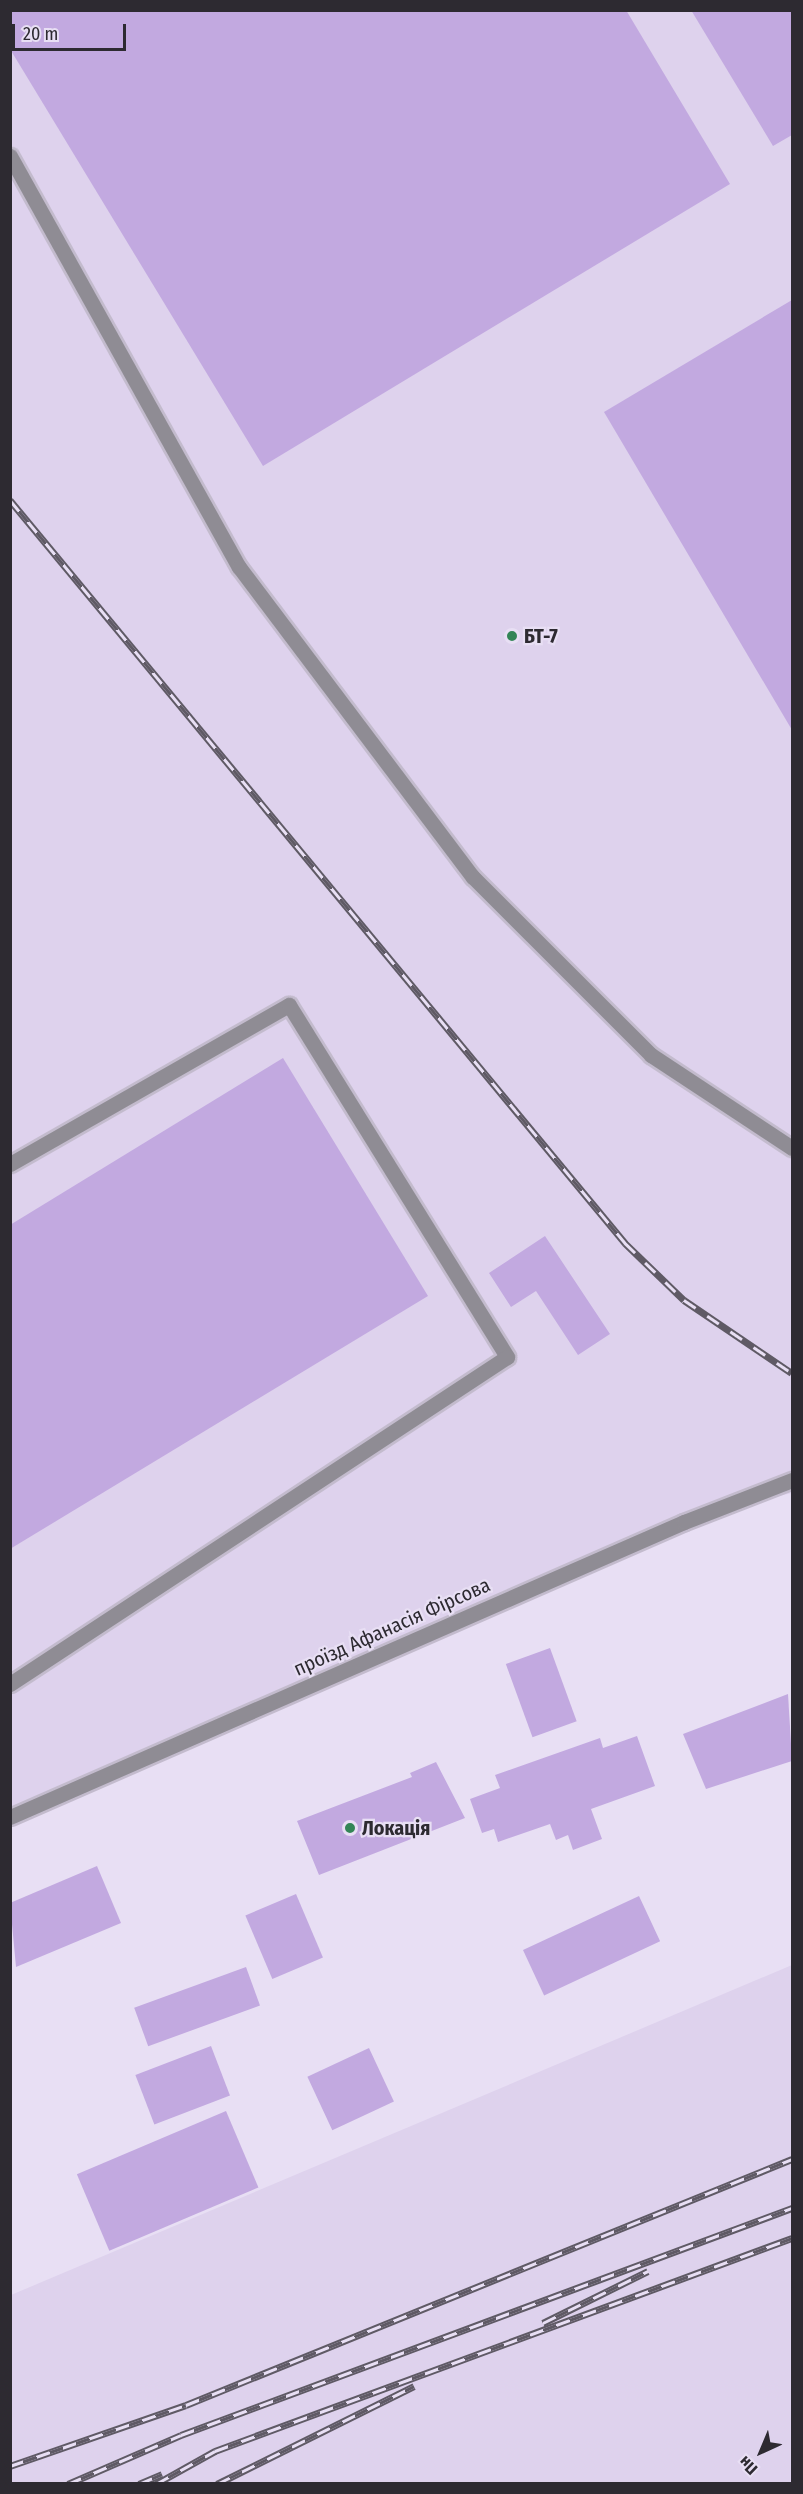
<!DOCTYPE html>
<html>
<head>
<meta charset="utf-8">
<style>
	body { margin:0 }
	#map { position:relative; width:803px; height:2494px; overflow:hidden; background:#e8dff4; font-family:"Fira Sans Condensed",sans-serif }
	div>[style] { position:absolute }
	[style*='--x'] { left:calc(var(--x)*1px); top:calc(var(--y)*1px); width:calc(var(--w)*1px); rotate:calc(var(--a)*1deg) }
	.built>* { inset:0; background:#ded2ed }
	.building>* { inset:0; background:#c2a9e0; transform-origin:0 0 }
	.roads { filter:drop-shadow(2px 0 #c3bbcd) drop-shadow(-2px 0 #c3bbcd) drop-shadow(0 2px #c3bbcd) drop-shadow(0 -2px #c3bbcd) }
	.minor>* { height:15px; margin:-7.5px; padding:0 7.5px; transform-origin:7.5px; border-radius:7.5px; background:#8f8c94 }
	.rail>* { height:7px; margin-top:-3.5px; transform-origin:0; background:repeating-linear-gradient(90deg,#e8dff4 0 14px,#5f5a65 0 28px); box-sizing:border-box; border-block:2px solid #5f5a65 }
	.dots>* { width:16px; height:16px; translate:-50% -50%; box-sizing:border-box; border:3px solid #e8dff4; border-radius:50% }
	span { translate:-50% -50%; white-space:nowrap; text-align:center; line-height:1.15; -webkit-text-stroke:4.5px #e8dff4; paint-order:stroke }
	.poi-label { font-size:20px; color:#2d2a31; font-weight:700 }
	.left { translate:0 -50%; text-align:left }
	.street-label { font-size:20px; color:#2d2a31 }
	.frame { position:absolute; inset:0; border:12px solid #2d2a31; pointer-events:none }
	.north { position:absolute; left:731px; top:2422px; width:60px; height:60px; -webkit-text-stroke:4px #e8dff4; paint-order:stroke; rotate:224deg; font-size:16px; font-weight:700; line-height:24px; text-align:center; color:#2d2a31 }
	.north::after { content:''; display:block; margin:auto; width:21px; height:27px; background:#2d2a31; clip-path:polygon(50% 0,100% 100%,50% 72%,0 100%) }
	.scale { position:absolute; left:12px; top:24px; width:114px; height:27px; box-sizing:border-box; border:3px solid #2d2a31; border-top:0; padding-left:8px; font-size:18px; line-height:21px; white-space:nowrap; color:#2d2a31; -webkit-text-stroke:4px #e8dff4; paint-order:stroke }
</style>
</head>
<body>
<div id="map">
	<div class="built">
		<div style="clip-path:polygon(11px 11px,792px 11px,792px 1493px,706px 1513px,11px 1813px)"></div>
		<div style="clip-path:polygon(792px 1965px,792px 2483px,11px 2483px,11px 2295px)"></div>
	</div>
	<div class="building">
		<div style="clip-path:polygon(10px 10px,626px 10px,730px 184px,263px 466px,10px 49px)"></div>
		<div style="clip-path:polygon(691px 10px,792px 10px,792px 135px,773px 146px)"></div>
		<div style="clip-path:polygon(792px 300px,792px 730px,604px 412px)"></div>
		<div style="clip-path:polygon(283px 1058px,428px 1296px,10px 1549px,10px 1225px)"></div>
		<div style="clip-path:polygon(545px 1236px,610px 1334px,578px 1355px,536px 1291px,511px 1307px,489px 1273px)"></div>
		<div style="left:550px;top:1648px;width:78px;height:47px;rotate:70deg"></div>
		<div style="clip-path:polygon(788px 1694px,792px 1761px,706px 1789px,683px 1734px)"></div>
		<div style="clip-path:polygon(637px 1736px,655px 1786px,591px 1809px,602px 1839px,573px 1850px,568px 1835px,556px 1840px,550px 1824px,498px 1842px,494px 1829px,482px 1833px,470px 1799px,500px 1788px,495px 1775px,600px 1738px,603px 1748px)"></div>
		<div style="clip-path:polygon(436px 1762px,465px 1818px,319px 1875px,297px 1821px,412px 1777px,410px 1773px)"></div>
		<div style="clip-path:polygon(97px 1866px,121px 1923px,16px 1967px,10px 1903px)"></div>
		<div style="left:296px;top:1894px;width:69px;height:55px;rotate:67deg"></div>
		<div style="left:639px;top:1896px;width:50px;height:128px;rotate:65deg"></div>
		<div style="left:246px;top:1967px;width:41px;height:119px;rotate:70deg"></div>
		<div style="left:211px;top:2046px;width:53px;height:81px;rotate:69deg"></div>
		<div style="left:369px;top:2048px;width:59px;height:68px;rotate:65deg"></div>
		<div style="left:226px;top:2111px;width:83px;height:162px;rotate:67deg"></div>
	</div>
	<div class="roads">
		<div class="minor">
			<div style="--x:10;--y:156;--w:470;--a:60.9"></div>
			<div style="--x:239;--y:567;--w:388;--a:53"></div>
			<div style="--x:473;--y:877;--w:252;--a:45"></div>
			<div style="--x:651;--y:1055;--w:169;--a:33.4"></div>
			<div style="--x:10;--y:1164;--w:321;--a:-29.7"></div>
			<div style="--x:289;--y:1005;--w:414;--a:58.2"></div>
			<div style="--x:507;--y:1357;--w:595;--a:146.66"></div>
			<div style="--x:10;--y:1817;--w:736;--a:-23.64"></div>
			<div style="--x:684;--y:1522;--w:116;--a:-21.3"></div>
		</div>
	</div>
	<div class="rail">
		<div style="--x:10;--y:500;--w:965;--a:50.38"></div>
		<div style="--x:625;--y:1243;--w:82;--a:44"></div>
		<div style="--x:684;--y:1300;--w:130;--a:34.1"></div>
		<div style="--x:543;--y:2323;--w:117;--a:-26.3"></div>
		<div style="--x:10;--y:2466;--w:186;--a:-19.1"></div>
		<div style="--x:186;--y:2405;--w:654;--a:-22.09"></div>
		<div style="--x:68;--y:2484;--w:123;--a:-23.4"></div>
		<div style="--x:181;--y:2435;--w:652;--a:-20.38"></div>
		<div style="--x:139;--y:2484;--w:25;--a:-23"></div>
		<div style="--x:156;--y:2484;--w:68;--a:-29.2"></div>
		<div style="--x:215;--y:2451;--w:615;--a:-20.26"></div>
		<div style="--x:217;--y:2484;--w:220;--a:-26.4"></div>
	</div>
	<div class="dots">
		<div style="left:512px;top:636px;background:#338556"></div>
		<div style="left:350px;top:1828px;background:#338556"></div>
	</div>
	<div class="poi-label">
		<span class="left" style="left:524px;top:636px">БТ-7</span>
		<span class="left" style="left:362px;top:1828px">Локація</span>
	</div>
	<div class="street-label">
		<span style="left:392px;top:1627px;rotate:-24deg">проїзд Афанасія Фірсова</span>
	</div>
	<div class="frame"></div>
	<div class="north">Пн</div>
	<div class="scale">20 m</div>
</div>
</body>
</html>
